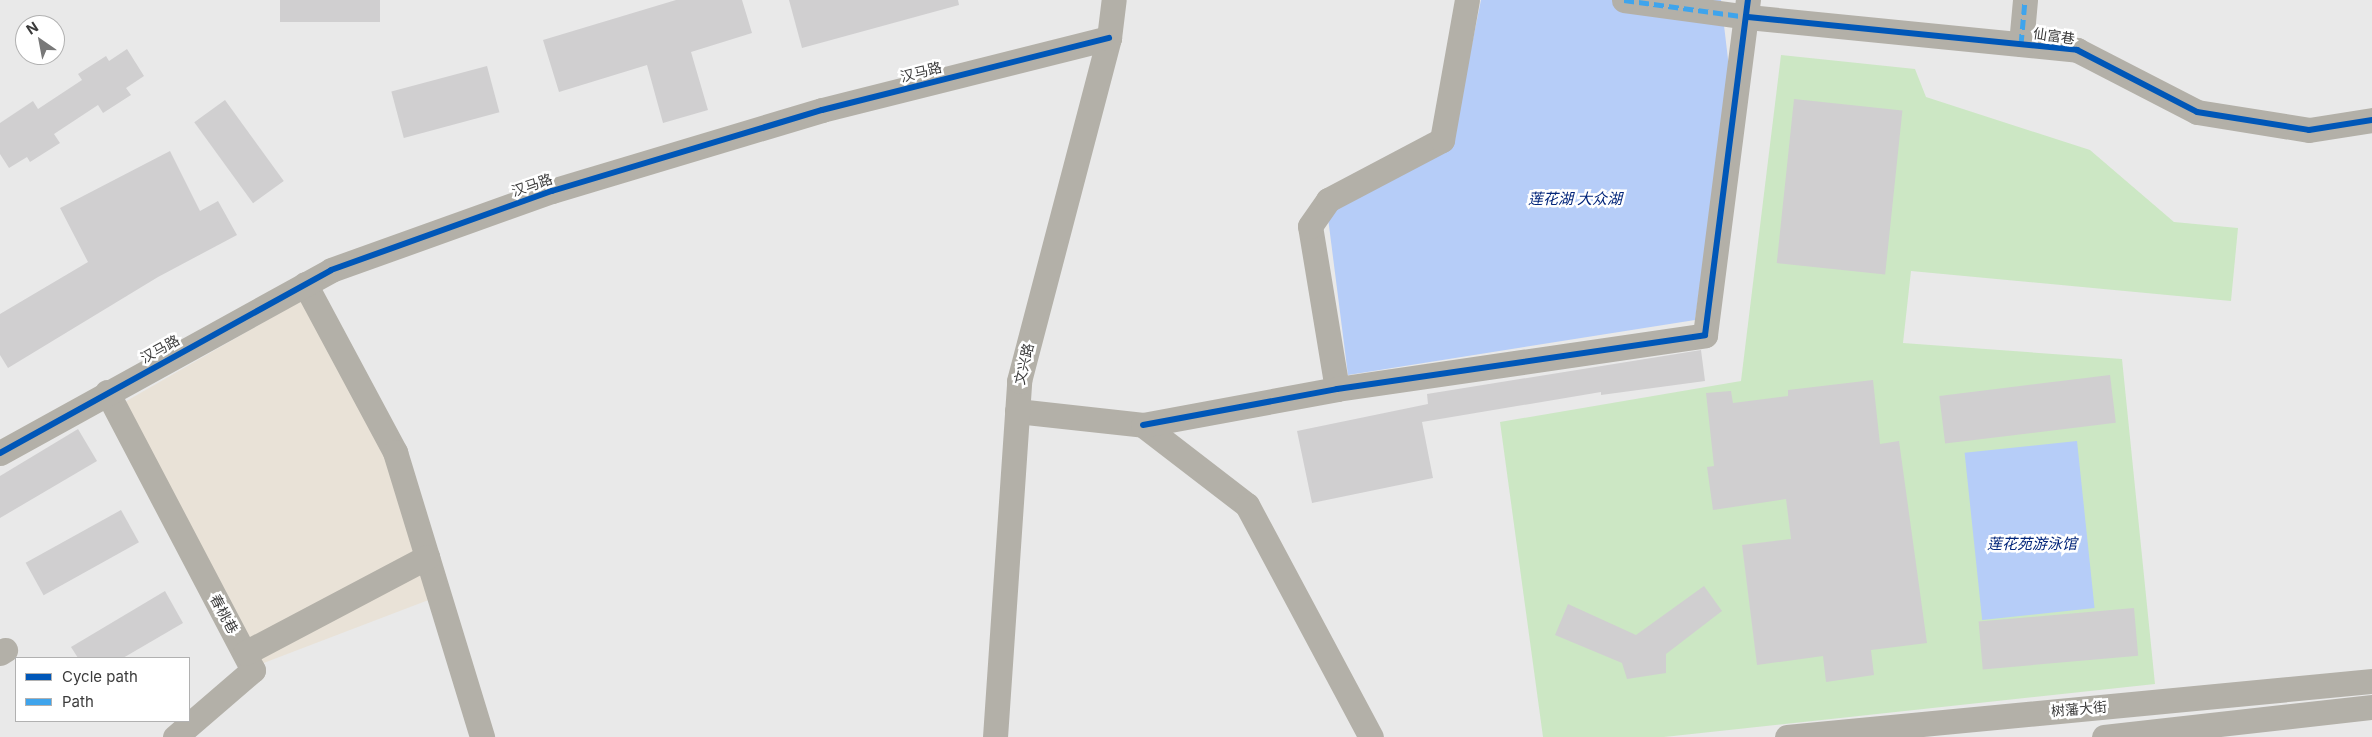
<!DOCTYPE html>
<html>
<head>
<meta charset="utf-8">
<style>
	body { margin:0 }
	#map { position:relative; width:2372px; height:737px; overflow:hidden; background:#e9e9e9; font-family:Inter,"Noto Sans SC",sans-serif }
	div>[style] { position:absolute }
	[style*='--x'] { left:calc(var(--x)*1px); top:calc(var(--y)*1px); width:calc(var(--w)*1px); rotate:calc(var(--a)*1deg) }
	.commercial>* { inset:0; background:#e9e2d7 }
	.green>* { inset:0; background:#cce7c4 }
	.water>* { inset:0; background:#b6cdf8; transform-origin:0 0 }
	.building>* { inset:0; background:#d0cfd0; transform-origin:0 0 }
	.minor>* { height:25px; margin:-12.5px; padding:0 12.5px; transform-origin:12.5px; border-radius:12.5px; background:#b3b0a8 }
	.quiet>* { height:5px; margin-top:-2.5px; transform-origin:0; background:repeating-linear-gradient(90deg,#3fa4ec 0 10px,transparent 0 15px) }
	.cycleway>* { height:6px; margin:-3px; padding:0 3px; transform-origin:3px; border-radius:3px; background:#0057b8 }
	span { translate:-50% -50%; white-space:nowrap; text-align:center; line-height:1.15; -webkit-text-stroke:5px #fff; paint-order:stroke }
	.street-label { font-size:14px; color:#3b3b3b }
	.water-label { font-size:15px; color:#02257a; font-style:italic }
	.legend { position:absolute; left:15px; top:657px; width:175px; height:65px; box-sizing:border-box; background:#fff; border:1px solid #b1b1b1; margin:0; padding:6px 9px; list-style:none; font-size:15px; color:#3b3b3b }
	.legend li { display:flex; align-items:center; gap:10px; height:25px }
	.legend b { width:25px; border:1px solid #b1b1b1 }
	.north { position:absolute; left:15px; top:15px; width:50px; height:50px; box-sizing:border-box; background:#fff; border:1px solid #b1b1b1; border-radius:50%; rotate:327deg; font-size:14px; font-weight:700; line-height:20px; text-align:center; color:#3b3b3b }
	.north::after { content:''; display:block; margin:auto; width:18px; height:22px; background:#787878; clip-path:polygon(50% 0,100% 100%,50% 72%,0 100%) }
</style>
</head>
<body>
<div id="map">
	<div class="commercial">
		<div style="clip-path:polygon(311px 295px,395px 452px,439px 596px,261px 664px,123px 403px)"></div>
	</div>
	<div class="green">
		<div style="clip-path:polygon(1781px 55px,1915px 69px,1926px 97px,2090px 150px,2174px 222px,2238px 228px,2231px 301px,1911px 271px,1903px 343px,2122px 359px,2155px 684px,1664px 737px,1543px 737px,1500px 422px,1741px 381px)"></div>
	</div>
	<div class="water">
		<div style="clip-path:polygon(1481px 0,1721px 0,1730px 76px,1695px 320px,1348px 375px,1327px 210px,1452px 141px)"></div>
		<div style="left:2077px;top:441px;width:168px;height:113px;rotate:84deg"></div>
	</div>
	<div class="building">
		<div style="left:280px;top:0;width:100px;height:22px"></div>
		<div style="clip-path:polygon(676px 0,742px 0,752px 33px,691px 52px,708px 110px,663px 123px,647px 65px,559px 92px,543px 40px)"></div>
		<div style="clip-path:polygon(789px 0,958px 0,959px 5px,802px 48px)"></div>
		<div style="clip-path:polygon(127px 49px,144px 76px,126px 88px,131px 95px,103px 113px,98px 105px,54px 134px,60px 143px,30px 162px,27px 157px,9px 168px,0 154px,0 123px,33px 101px,38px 109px,82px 80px,78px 74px,106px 56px,109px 61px)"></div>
		<div style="left:487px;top:66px;width:48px;height:99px;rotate:75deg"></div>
		<div style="left:1794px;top:99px;width:109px;height:165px;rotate:6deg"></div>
		<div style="left:225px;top:100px;width:100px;height:38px;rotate:54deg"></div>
		<div style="clip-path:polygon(170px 151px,200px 211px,218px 201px,237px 235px,158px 277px,8px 368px,0 355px,0 314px,88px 262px,60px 208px)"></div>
		<div style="clip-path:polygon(1701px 350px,1705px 381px,1601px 395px,1601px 392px,1422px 422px,1433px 478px,1312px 503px,1297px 431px,1428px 404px,1427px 394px)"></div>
		<div style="left:2110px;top:375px;width:48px;height:172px;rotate:83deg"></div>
		<div style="clip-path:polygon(1873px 380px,1880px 444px,1899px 441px,1927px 643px,1871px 650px,1874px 675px,1826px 682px,1823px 656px,1757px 665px,1742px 545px,1791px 539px,1786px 499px,1713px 510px,1707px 467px,1714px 466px,1706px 393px,1731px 391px,1733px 403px,1788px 396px,1788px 390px)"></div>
		<div style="clip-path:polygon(78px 429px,97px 461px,0 518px,0 476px)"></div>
		<div style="left:121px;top:510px;width:37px;height:109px;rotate:61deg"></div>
		<div style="clip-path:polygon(1704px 586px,1722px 611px,1666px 654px,1666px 673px,1627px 679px,1622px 663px,1555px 635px,1568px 604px,1636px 635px)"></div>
		<div style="clip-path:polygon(165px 591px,183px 623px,123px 658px,78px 658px,71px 647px)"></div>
		<div style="left:2134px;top:608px;width:48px;height:156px;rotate:85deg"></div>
	</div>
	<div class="minor">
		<div style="--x:1624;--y:0;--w:125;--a:7.8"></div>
		<div style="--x:1748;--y:17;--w:331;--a:5.7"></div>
		<div style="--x:2077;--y:50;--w:135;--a:27.3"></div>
		<div style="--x:2197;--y:112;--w:113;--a:9.1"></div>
		<div style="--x:2309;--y:130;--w:64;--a:-9"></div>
		<div style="--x:2021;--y:44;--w:44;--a:-84.8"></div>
		<div style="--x:305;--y:284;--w:191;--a:61.8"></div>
		<div style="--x:395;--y:452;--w:298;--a:73"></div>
		<div style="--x:1337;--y:389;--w:165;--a:-99.4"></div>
		<div style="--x:1310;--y:226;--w:32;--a:-55"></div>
		<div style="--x:1328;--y:200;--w:129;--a:-27.8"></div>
		<div style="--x:1442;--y:140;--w:142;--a:-79.9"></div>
		<div style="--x:107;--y:392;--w:314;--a:62.3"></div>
		<div style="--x:253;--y:670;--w:103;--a:139.3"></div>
		<div style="--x:1017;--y:411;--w:127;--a:6.3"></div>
		<div style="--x:1143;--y:425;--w:131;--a:37.6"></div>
		<div style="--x:1247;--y:505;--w:263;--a:61.9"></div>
		<div style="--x:1143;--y:425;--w:197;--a:-10.5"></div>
		<div style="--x:1337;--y:389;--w:372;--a:-8.3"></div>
		<div style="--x:1705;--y:335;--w:338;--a:-82.7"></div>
		<div style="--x:0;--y:453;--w:378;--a:-28.9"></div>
		<div style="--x:331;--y:270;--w:235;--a:-19.7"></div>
		<div style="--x:552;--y:191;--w:282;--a:-16.7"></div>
		<div style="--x:822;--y:110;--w:296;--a:-14.1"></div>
		<div style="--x:0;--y:653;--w:6;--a:-31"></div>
		<div style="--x:245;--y:653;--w:206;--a:-27.8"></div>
		<div style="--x:995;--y:737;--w:357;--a:-86.1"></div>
		<div style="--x:1019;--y:381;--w:355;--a:-75.3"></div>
		<div style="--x:1109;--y:38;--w:38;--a:-83"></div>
		<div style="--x:1787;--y:737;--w:588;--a:-5.47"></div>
		<div style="--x:2104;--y:737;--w:270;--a:-6.4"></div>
	</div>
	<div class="quiet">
		<div style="--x:1624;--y:0;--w:125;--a:7.8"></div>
		<div style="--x:2021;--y:44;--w:44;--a:-84.8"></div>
	</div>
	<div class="cycleway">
		<div style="--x:1748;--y:17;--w:331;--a:5.7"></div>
		<div style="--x:2077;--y:50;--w:135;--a:27.3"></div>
		<div style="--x:2197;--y:112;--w:113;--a:9.1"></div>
		<div style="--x:2309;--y:130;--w:64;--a:-9"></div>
		<div style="--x:1143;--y:425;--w:197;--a:-10.5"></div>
		<div style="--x:1337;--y:389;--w:372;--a:-8.3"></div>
		<div style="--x:1705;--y:335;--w:338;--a:-82.7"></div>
		<div style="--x:0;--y:453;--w:378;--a:-28.9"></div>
		<div style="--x:331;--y:270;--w:235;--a:-19.7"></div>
		<div style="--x:552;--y:191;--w:282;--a:-16.7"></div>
		<div style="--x:822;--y:110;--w:296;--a:-14.1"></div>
	</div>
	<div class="street-label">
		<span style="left:2054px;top:36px;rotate:8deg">仙富巷</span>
		<span style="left:921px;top:72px;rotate:-14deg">汉马路</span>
		<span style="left:532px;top:185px;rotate:-19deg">汉马路</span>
		<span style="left:160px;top:349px;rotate:-29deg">汉马路</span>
		<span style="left:1024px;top:364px;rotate:-77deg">文兴路</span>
		<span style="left:224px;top:614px;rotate:62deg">春桃巷</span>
		<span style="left:2079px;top:709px;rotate:-5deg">树藩大街</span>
	</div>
	<div class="water-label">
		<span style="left:1575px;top:199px">莲花湖 大众湖</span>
		<span style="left:2032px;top:544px">莲花苑游泳馆</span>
	</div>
	<ul class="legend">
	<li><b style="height:6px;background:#0057b8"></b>Cycle path</li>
	<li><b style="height:6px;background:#3fa4ec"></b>Path</li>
	</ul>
	<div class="north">N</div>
</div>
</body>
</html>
